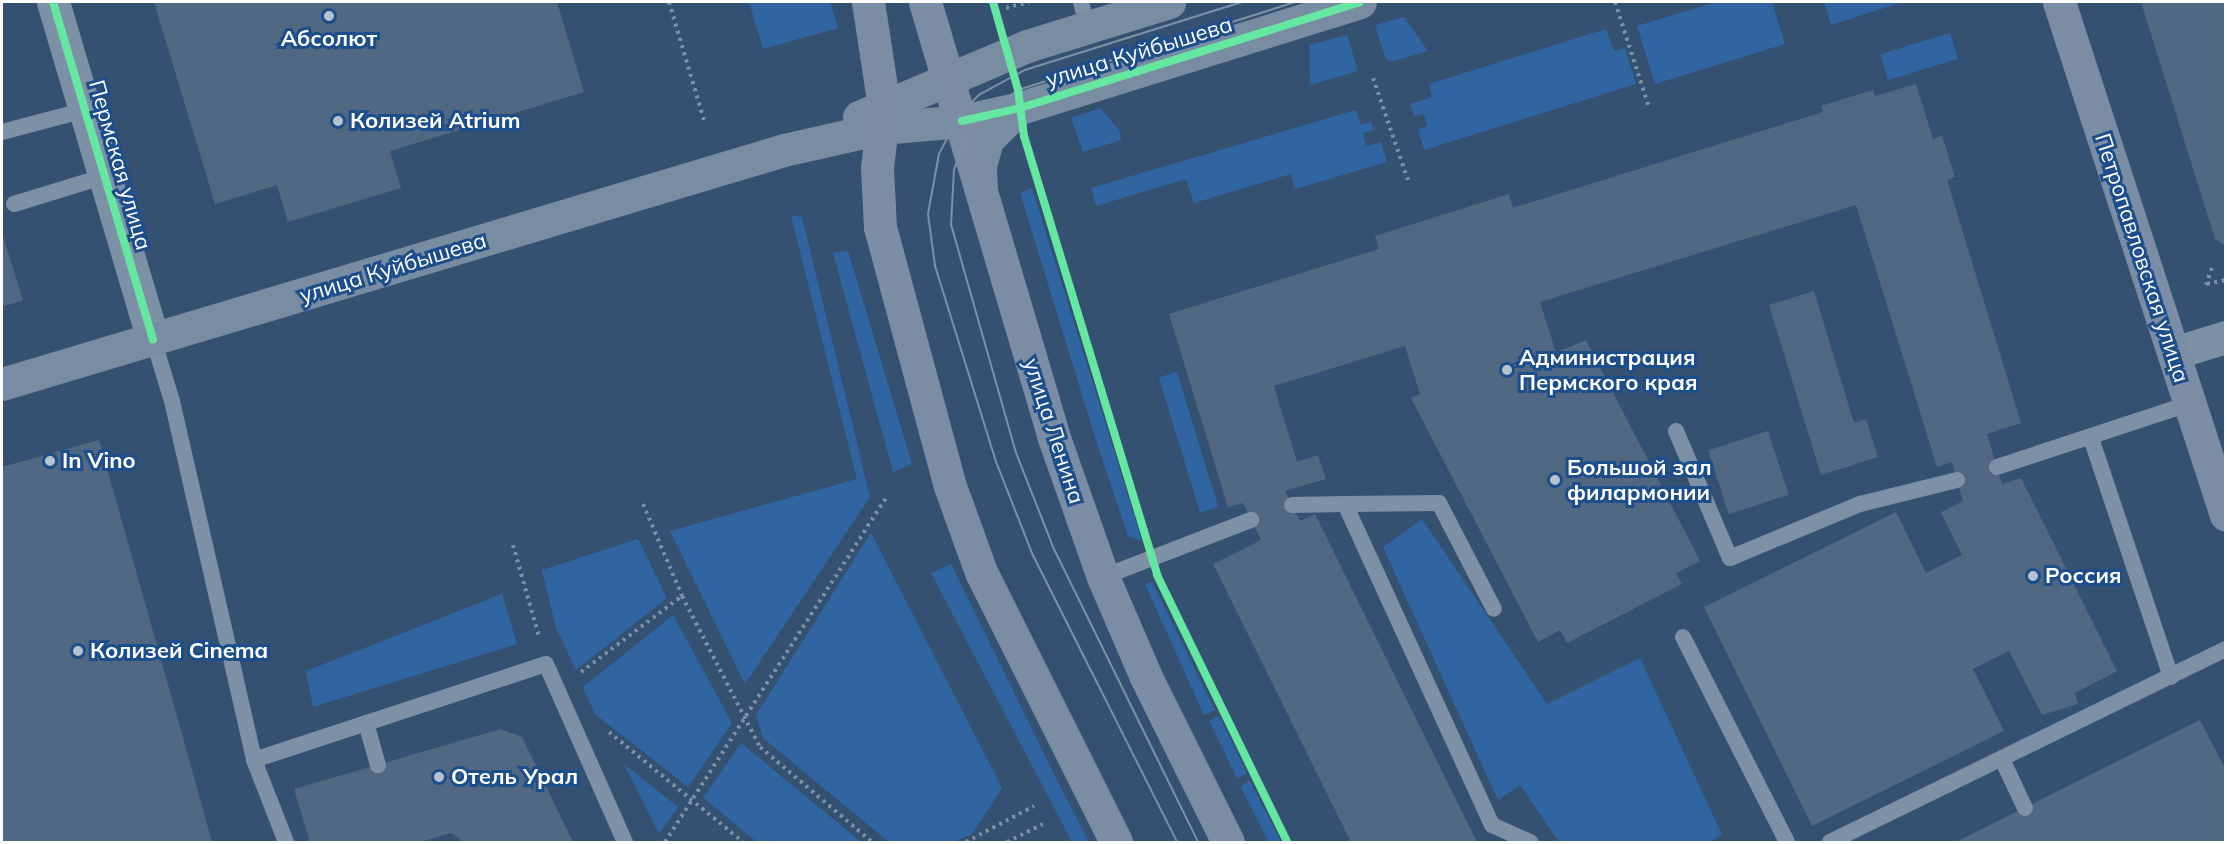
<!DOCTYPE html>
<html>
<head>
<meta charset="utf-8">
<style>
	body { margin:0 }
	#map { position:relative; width:2227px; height:844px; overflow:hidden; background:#355172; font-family:Mulish,sans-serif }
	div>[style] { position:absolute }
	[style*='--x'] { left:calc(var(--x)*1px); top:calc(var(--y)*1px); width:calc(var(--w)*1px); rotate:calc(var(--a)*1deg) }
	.green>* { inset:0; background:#3065a2; transform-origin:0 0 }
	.building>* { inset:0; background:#516882; transform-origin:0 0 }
	.path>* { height:4px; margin-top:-2px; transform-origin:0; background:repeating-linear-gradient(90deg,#7c90a6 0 3px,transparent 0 7.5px) }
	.lane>* { height:16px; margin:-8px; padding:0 8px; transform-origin:8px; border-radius:8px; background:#7c90a6 }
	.street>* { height:33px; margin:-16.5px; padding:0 16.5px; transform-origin:16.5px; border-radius:16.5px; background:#7c90a6 }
	.secondary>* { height:33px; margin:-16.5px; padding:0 16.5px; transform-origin:16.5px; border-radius:16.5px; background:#788ca2 }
	.primary>* { height:33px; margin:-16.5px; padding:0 16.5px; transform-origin:16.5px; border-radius:16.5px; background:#7b8da5 }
	.tram>* { height:1.5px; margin:-0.75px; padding:0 0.75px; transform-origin:0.75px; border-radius:0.75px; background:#7d91a5 }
	.cycleway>* { height:8px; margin:-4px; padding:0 4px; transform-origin:4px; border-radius:4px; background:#66e7a1 }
	.dots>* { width:16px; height:16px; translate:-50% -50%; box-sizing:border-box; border:3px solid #1c4e8b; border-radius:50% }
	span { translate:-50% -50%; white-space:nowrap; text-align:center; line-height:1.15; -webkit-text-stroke:6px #1c4e8b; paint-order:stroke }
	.poi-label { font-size:22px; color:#fff; font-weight:700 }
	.left { translate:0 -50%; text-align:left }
	.street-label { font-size:22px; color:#fff }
	.frame { position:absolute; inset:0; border:3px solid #fff; pointer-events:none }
</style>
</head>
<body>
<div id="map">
	<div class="green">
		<div style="clip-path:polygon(749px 2px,830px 2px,838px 28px,763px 49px)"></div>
		<div style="clip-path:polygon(1716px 2px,1772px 2px,1785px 44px,1655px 84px,1637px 26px)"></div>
		<div style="clip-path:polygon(1824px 2px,1903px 2px,1831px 25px)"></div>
		<div style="clip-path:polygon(1404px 17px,1428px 51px,1390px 62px,1385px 57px,1375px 25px)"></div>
		<div style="clip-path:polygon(1606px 29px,1614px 51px,1625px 48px,1636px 84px,1424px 150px,1418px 129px,1427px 126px,1424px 114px,1414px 116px,1410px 104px,1432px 97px,1429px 84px)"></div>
		<div style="left:1950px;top:33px;width:27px;height:73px;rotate:73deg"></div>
		<div style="clip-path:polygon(1347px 35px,1358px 71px,1310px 85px,1309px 45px)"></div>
		<div style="clip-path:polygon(1100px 108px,1119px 130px,1121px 140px,1083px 152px,1071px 118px)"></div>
		<div style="clip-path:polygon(1356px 110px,1361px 125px,1371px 122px,1374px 130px,1363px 133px,1366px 146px,1381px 142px,1387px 162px,1295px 189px,1291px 174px,1194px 203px,1186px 179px,1096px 206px,1091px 188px)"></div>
		<div style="clip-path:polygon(1032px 188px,1142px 541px,1128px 536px,1099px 450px,1020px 193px)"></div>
		<div style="clip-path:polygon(791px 215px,802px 217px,870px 497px,745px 684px,670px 531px,857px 479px)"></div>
		<div style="clip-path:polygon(848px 251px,912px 464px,893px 472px,833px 253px)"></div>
		<div style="left:1177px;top:372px;width:141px;height:19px;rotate:73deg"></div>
		<div style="clip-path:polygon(1422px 519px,1547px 704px,1640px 658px,1722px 835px,1709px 842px,1559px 842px,1520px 785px,1498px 800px,1383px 547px)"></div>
		<div style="clip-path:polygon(871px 533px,1002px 788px,972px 834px,954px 842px,889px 842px,763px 738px,756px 715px)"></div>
		<div style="clip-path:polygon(638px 539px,667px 598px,576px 670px,556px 628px,542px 570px)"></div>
		<div style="clip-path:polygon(951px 564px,1058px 782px,1089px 842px,1072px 842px,931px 573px)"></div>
		<div style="clip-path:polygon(1152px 582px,1215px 710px,1204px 715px,1145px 584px)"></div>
		<div style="clip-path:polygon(502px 594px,517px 644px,313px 707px,306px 671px)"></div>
		<div style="clip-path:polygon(673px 615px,732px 723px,688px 787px,595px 714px,583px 687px)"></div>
		<div style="left:1219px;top:716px;width:64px;height:11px;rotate:64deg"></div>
		<div style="clip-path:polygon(741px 743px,861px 842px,757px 842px,703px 798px)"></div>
		<div style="clip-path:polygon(624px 764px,678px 807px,659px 834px)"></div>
		<div style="left:1250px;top:781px;width:68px;height:11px;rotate:63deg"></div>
	</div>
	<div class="building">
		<div style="clip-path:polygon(154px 2px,557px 2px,584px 92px,390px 151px,401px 188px,288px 222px,277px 185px,215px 204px)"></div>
		<div style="clip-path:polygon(2141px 2px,2226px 2px,2226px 246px,2215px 239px)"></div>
		<div style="clip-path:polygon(1916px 84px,1933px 139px,1942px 135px,1955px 177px,1947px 180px,2021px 423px,1987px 434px,2002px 484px,2021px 478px,2117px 671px,2075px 693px,2078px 704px,2042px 715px,2009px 651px,1973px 669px,2004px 731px,1812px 826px,1704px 607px,1896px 512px,1926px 573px,1962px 555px,1941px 512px,1963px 501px,1952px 462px,1937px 467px,1856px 205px,1540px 302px,1556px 353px,1586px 340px,1700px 561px,1676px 573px,1682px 584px,1567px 643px,1560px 630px,1538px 642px,1411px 398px,1420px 394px,1405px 346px,1274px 386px,1297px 462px,1318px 455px,1326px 479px,1285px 491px,1300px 521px,1315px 514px,1477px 842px,1351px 842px,1213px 564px,1261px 540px,1243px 503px,1228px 507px,1169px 314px,1379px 249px,1375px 236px,1509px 194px,1513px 208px,1823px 112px,1821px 106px,1873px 90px,1875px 96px)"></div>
		<div style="clip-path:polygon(2px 233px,23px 300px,2px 307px)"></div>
		<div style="clip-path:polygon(1814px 291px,1854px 423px,1866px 419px,1878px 457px,1821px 475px,1769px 305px)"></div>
		<div style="left:1768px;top:431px;width:67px;height:63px;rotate:72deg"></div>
		<div style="clip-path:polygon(99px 440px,182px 734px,212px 842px,2px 842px,2px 467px)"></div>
		<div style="clip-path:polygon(2200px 720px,2226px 770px,2226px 842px,1956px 842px)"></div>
		<div style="clip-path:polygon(501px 729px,522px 737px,573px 842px,464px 842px,451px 833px,420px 842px,310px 842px,294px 789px)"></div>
	</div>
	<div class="path">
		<div style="--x:669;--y:2;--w:123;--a:73.5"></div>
		<div style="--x:1615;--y:2;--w:110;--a:72.1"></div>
		<div style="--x:1006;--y:8;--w:24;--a:-15"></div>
		<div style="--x:1373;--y:78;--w:108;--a:71.1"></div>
		<div style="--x:2207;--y:284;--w:19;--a:-12"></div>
		<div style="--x:2206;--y:285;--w:21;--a:-71"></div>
		<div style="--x:643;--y:504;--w:100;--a:67"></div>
		<div style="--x:682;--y:596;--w:170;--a:62.7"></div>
		<div style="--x:760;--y:747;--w:147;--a:40.3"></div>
		<div style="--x:513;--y:545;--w:96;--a:74.2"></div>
		<div style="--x:581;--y:672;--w:126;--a:-37"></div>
		<div style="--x:609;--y:732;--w:173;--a:39.4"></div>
		<div style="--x:665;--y:842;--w:412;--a:-57.3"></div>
		<div style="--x:966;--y:842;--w:77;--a:-27.9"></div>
		<div style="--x:1007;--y:842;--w:40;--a:-26.6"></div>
	</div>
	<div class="lane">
		<div style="--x:1081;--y:2;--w:24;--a:75"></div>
		<div style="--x:2;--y:132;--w:86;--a:-14.8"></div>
		<div style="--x:14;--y:204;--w:95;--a:-17.1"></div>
		<div style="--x:153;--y:339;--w:65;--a:73"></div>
		<div style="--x:172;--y:401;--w:368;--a:77.1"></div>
		<div style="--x:254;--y:760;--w:88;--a:68.7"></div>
		<div style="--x:1676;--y:431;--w:138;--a:67"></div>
		<div style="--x:1730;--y:558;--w:141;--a:-22.6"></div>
		<div style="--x:1860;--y:504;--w:100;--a:-13.9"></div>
		<div style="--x:2091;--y:438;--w:252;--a:71.5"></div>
		<div style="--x:1997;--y:467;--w:202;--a:-18.2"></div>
		<div style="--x:1345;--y:504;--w:94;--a:-0.6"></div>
		<div style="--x:1439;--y:503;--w:119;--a:62.6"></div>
		<div style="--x:1292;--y:505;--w:53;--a:-1.1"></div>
		<div style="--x:1345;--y:504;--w:353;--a:65.4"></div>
		<div style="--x:1492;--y:825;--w:42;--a:24.1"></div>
		<div style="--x:1103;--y:577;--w:159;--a:-21.1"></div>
		<div style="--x:1683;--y:637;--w:230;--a:63.1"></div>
		<div style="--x:366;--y:723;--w:44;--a:74.1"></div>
		<div style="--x:2002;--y:759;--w:54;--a:64.9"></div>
		<div style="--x:254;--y:760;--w:307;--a:-18.2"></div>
		<div style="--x:546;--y:664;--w:195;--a:66.1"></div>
		<div style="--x:1830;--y:842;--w:441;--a:-26"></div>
	</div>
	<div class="street">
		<div style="--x:53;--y:2;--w:352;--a:73.5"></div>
		<div style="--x:2174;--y:353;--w:54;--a:-17.1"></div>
	</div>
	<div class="secondary">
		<div style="--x:859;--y:117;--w:182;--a:-22.9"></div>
		<div style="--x:1027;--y:46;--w:149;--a:-17.2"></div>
		<div style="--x:981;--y:188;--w:22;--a:-93"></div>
		<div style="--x:980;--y:166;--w:27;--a:-75"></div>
		<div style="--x:987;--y:140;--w:45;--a:-45"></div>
		<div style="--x:2;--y:384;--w:816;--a:-16.66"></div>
		<div style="--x:784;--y:150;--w:99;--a:-12.8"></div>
		<div style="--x:881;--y:128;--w:81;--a:-4.9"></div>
		<div style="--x:962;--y:121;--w:59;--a:-12.6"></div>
		<div style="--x:1020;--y:108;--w:356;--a:-17.3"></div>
	</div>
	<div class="primary">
		<div style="--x:868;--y:2;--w:105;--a:81.3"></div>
		<div style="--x:884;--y:106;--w:62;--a:96.4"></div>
		<div style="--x:877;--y:168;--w:59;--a:87.1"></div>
		<div style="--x:880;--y:227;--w:268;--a:74.9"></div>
		<div style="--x:950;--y:486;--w:91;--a:70.2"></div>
		<div style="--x:981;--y:572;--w:302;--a:63.4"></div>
		<div style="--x:925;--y:2;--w:452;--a:73.5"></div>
		<div style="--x:1053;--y:435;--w:151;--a:70.6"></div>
		<div style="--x:1103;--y:577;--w:109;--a:66.7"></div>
		<div style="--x:1146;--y:677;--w:184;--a:63.6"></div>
		<div style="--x:2059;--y:2;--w:539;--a:71.97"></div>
	</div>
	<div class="tram">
		<div style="--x:1177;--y:842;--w:320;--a:-116.7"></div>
		<div style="--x:1033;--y:556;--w:101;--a:-111.5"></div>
		<div style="--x:996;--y:462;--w:205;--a:-107.3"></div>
		<div style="--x:935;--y:266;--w:52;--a:-97.7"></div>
		<div style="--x:928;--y:214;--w:61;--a:-79.6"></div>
		<div style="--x:939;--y:154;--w:45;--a:-62.3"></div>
		<div style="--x:960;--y:114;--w:27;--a:-45"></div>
		<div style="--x:979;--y:95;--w:52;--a:-28.5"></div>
		<div style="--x:1025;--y:70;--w:227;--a:-17.4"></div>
		<div style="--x:1198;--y:842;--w:329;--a:-116.2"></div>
		<div style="--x:1053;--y:547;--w:101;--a:-111.5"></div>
		<div style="--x:1016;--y:453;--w:237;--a:-105.9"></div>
		<div style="--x:951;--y:225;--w:55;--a:-86.9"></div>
		<div style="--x:954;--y:170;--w:37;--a:-70"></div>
		<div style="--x:967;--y:135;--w:23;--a:-52"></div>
		<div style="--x:981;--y:117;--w:46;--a:-36.1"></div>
		<div style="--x:1018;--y:90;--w:292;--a:-17.6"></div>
	</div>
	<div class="cycleway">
		<div style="--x:53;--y:2;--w:352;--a:73.5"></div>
		<div style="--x:993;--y:2;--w:91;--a:74.1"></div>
		<div style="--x:1018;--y:90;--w:46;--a:82.6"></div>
		<div style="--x:1024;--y:136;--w:459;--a:73.1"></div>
		<div style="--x:1157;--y:575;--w:297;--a:64"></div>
		<div style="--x:962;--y:121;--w:59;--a:-12.6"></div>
		<div style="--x:1020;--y:108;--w:356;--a:-17.3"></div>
	</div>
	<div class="dots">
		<div style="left:329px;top:16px;background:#b8c2ce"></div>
		<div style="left:338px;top:121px;background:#b8c2ce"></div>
		<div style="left:1507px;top:370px;background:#b8c2ce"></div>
		<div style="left:50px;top:461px;background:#b8c2ce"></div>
		<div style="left:1555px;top:480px;background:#b8c2ce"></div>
		<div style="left:2033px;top:576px;background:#b8c2ce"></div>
		<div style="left:78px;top:651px;background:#b8c2ce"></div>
		<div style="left:439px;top:777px;background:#b8c2ce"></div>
	</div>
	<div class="poi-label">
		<span style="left:329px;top:39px">Абсолют</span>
		<span class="left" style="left:350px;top:121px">Колизей Atrium</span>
		<span class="left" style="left:1519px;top:370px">Администрация<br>Пермского края</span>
		<span class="left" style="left:62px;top:461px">In Vino</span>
		<span class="left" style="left:1567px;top:480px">Большой зал<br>филармонии</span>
		<span class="left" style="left:2045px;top:576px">Россия</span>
		<span class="left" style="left:90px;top:651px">Колизей Cinema</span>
		<span class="left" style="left:451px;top:777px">Отель Урал</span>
	</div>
	<div class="street-label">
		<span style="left:1139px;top:52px;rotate:-17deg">улица Куйбышева</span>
		<span style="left:120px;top:165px;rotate:74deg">Пермская улица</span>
		<span style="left:2142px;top:258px;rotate:72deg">Петропавловская улица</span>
		<span style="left:393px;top:268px;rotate:-17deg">улица Куйбышева</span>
		<span style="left:1054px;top:431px;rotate:72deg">улица Ленина</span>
	</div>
	<div class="frame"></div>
</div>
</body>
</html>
